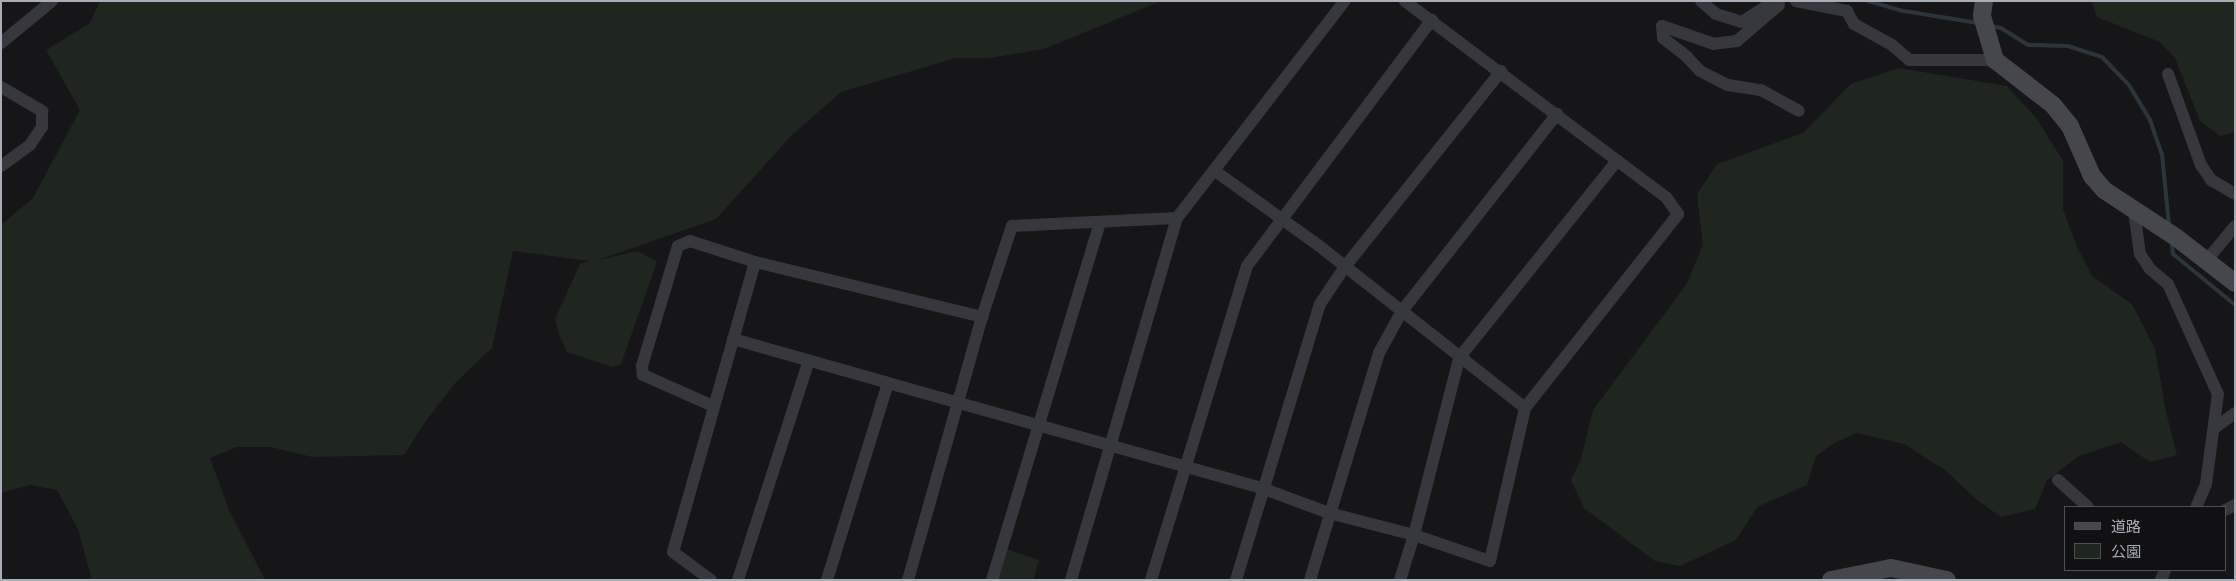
<!DOCTYPE html>
<html>
<head>
<meta charset="utf-8">
<style>
	body { margin:0 }
	#map { position:relative; width:2236px; height:581px; overflow:hidden; background:#161618; font-family:"Archivo Narrow","Noto Sans JP",sans-serif }
	div>[style] { position:absolute }
	[style*='--x'] { left:calc(var(--x)*1px); top:calc(var(--y)*1px); width:calc(var(--w)*1px); rotate:calc(var(--a)*1deg) }
	.green>* { inset:0; background:#1e261f }
	.stream>* { height:4px; margin:-2px; padding:0 2px; transform-origin:2px; border-radius:2px; background:#2c353c }
	.street>* { height:12px; margin:-6px; padding:0 6px; transform-origin:6px; border-radius:6px; background:#37383d }
	.secondary>* { height:18px; margin:-9px; padding:0 9px; transform-origin:9px; border-radius:9px; background:#45474d }
	span { translate:-50% -50%; white-space:nowrap; text-align:center; line-height:1.15; -webkit-text-stroke:4px #111113; paint-order:stroke }
	.frame { position:absolute; inset:0; border:2px solid #a8adb8; pointer-events:none }
	.legend { position:absolute; left:2064px; top:506px; width:162px; height:65px; box-sizing:border-box; background:#111113; border:1px solid #4d4f55; margin:0; padding:6px 9px; list-style:none; font-size:15px; color:#a8adb8 }
	.legend li { display:flex; align-items:center; gap:10px; height:25px }
	.legend b { width:25px; border:1px solid #4d4f55 }
</style>
</head>
<body>
<div id="map">
	<div class="green">
		<div style="clip-path:polygon(100px 1px,1161px 1px,1044px 49px,990px 58px,956px 58px,841px 92px,791px 136px,716px 219px,598px 260px,638px 251px,657px 262px,621px 364px,613px 367px,567px 352px,559px 334px,555px 319px,580px 264px,590px 261px,513px 251px,492px 348px,456px 382px,425px 422px,404px 455px,312px 457px,271px 447px,237px 447px,210px 458px,229px 510px,265px 580px,92px 580px,78px 529px,57px 490px,30px 485px,1px 493px,1px 225px,33px 198px,80px 110px,46px 50px,90px 23px)"></div>
		<div style="clip-path:polygon(2235px 1px,2235px 132px,2221px 136px,2200px 121px,2175px 58px,2160px 42px,2097px 17px,2092px 2px)"></div>
		<div style="clip-path:polygon(1899px 68px,2007px 86px,2037px 119px,2063px 161px,2063px 209px,2077px 247px,2092px 276px,2132px 304px,2155px 349px,2166px 412px,2177px 455px,2150px 462px,2121px 442px,2079px 456px,2047px 480px,2035px 509px,2001px 517px,1976px 499px,1945px 470px,1904px 444px,1857px 433px,1834px 443px,1816px 456px,1807px 485px,1757px 507px,1736px 540px,1680px 566px,1655px 561px,1584px 508px,1571px 480px,1581px 459px,1593px 410px,1686px 285px,1703px 245px,1697px 194px,1717px 164px,1803px 133px,1851px 84px)"></div>
		<div style="clip-path:polygon(1006px 549px,1039px 560px,1033px 580px,997px 580px)"></div>
	</div>
	<div class="stream">
		<div style="--x:1868;--y:1;--w:37;--a:16"></div>
		<div style="--x:1904;--y:11;--w:75;--a:9.2"></div>
		<div style="--x:1990;--y:26;--w:11;--a:10"></div>
		<div style="--x:2001;--y:28;--w:32;--a:32"></div>
		<div style="--x:2028;--y:45;--w:40;--a:1.4"></div>
		<div style="--x:2068;--y:46;--w:36;--a:18"></div>
		<div style="--x:2102;--y:57;--w:39;--a:46"></div>
		<div style="--x:2129;--y:85;--w:41;--a:59"></div>
		<div style="--x:2150;--y:120;--w:36;--a:71"></div>
		<div style="--x:2162;--y:154;--w:71;--a:84.4"></div>
		<div style="--x:2172;--y:244;--w:10;--a:84"></div>
		<div style="--x:2173;--y:254;--w:80;--a:39.4"></div>
	</div>
	<div class="street">
		<div style="--x:1701;--y:1;--w:20;--a:41"></div>
		<div style="--x:1716;--y:14;--w:27;--a:17"></div>
		<div style="--x:1742;--y:22;--w:27;--a:-33"></div>
		<div style="--x:1765;--y:7;--w:8;--a:-7"></div>
		<div style="--x:1796;--y:1;--w:52;--a:11.1"></div>
		<div style="--x:1847;--y:11;--w:15;--a:62"></div>
		<div style="--x:1854;--y:24;--w:43;--a:28.9"></div>
		<div style="--x:1892;--y:45;--w:23;--a:41"></div>
		<div style="--x:1909;--y:60;--w:86;--a:0"></div>
		<div style="--x:1779;--y:5;--w:55;--a:139.4"></div>
		<div style="--x:1737;--y:41;--w:23;--a:173"></div>
		<div style="--x:1714;--y:44;--w:55;--a:-160.9"></div>
		<div style="--x:1662;--y:26;--w:12;--a:85"></div>
		<div style="--x:1663;--y:38;--w:31;--a:38"></div>
		<div style="--x:1687;--y:57;--w:19;--a:47"></div>
		<div style="--x:1700;--y:71;--w:31;--a:27"></div>
		<div style="--x:1728;--y:85;--w:33;--a:9"></div>
		<div style="--x:1761;--y:90;--w:43;--a:28.9"></div>
		<div style="--x:1;--y:43;--w:66;--a:-39.5"></div>
		<div style="--x:2168;--y:74;--w:97;--a:70.1"></div>
		<div style="--x:2201;--y:165;--w:18;--a:56"></div>
		<div style="--x:2211;--y:180;--w:28;--a:30"></div>
		<div style="--x:1;--y:87;--w:48;--a:30.3"></div>
		<div style="--x:42;--y:111;--w:16;--a:90"></div>
		<div style="--x:42;--y:127;--w:22;--a:124"></div>
		<div style="--x:30;--y:145;--w:36;--a:144"></div>
		<div style="--x:1215;--y:171;--w:127;--a:35.7"></div>
		<div style="--x:1318;--y:245;--w:263;--a:38.2"></div>
		<div style="--x:2134;--y:211;--w:43;--a:82.1"></div>
		<div style="--x:2140;--y:254;--w:18;--a:56"></div>
		<div style="--x:2150;--y:269;--w:23;--a:40"></div>
		<div style="--x:2168;--y:284;--w:121;--a:65.6"></div>
		<div style="--x:2218;--y:394;--w:91;--a:97.6"></div>
		<div style="--x:2206;--y:484;--w:25;--a:113"></div>
		<div style="--x:2207;--y:260;--w:44;--a:-50.5"></div>
		<div style="--x:733;--y:339;--w:161;--a:15.8"></div>
		<div style="--x:888;--y:383;--w:206;--a:107.2"></div>
		<div style="--x:888;--y:383;--w:391;--a:15.7"></div>
		<div style="--x:1264;--y:489;--w:69;--a:20.3"></div>
		<div style="--x:1329;--y:513;--w:88;--a:14.5"></div>
		<div style="--x:1414;--y:535;--w:80;--a:18.9"></div>
		<div style="--x:1490;--y:561;--w:157;--a:-77.1"></div>
		<div style="--x:1525;--y:408;--w:247;--a:-51.7"></div>
		<div style="--x:1678;--y:214;--w:19;--a:-125"></div>
		<div style="--x:1667;--y:198;--w:328;--a:-143.1"></div>
		<div style="--x:713;--y:406;--w:77;--a:-156.1"></div>
		<div style="--x:643;--y:375;--w:9;--a:-96"></div>
		<div style="--x:642;--y:366;--w:125;--a:-73.3"></div>
		<div style="--x:678;--y:246;--w:13;--a:-23"></div>
		<div style="--x:690;--y:241;--w:68;--a:17.9"></div>
		<div style="--x:755;--y:262;--w:234;--a:13.6"></div>
		<div style="--x:2216;--y:427;--w:24;--a:-36"></div>
		<div style="--x:2058;--y:480;--w:40;--a:42"></div>
		<div style="--x:2225;--y:510;--w:11;--a:-27"></div>
		<div style="--x:711;--y:580;--w:47;--a:-143.6"></div>
		<div style="--x:673;--y:552;--w:301;--a:-74.2"></div>
		<div style="--x:738;--y:580;--w:231;--a:-72.1"></div>
		<div style="--x:908;--y:580;--w:273;--a:-74.3"></div>
		<div style="--x:982;--y:317;--w:96;--a:-71.8"></div>
		<div style="--x:1012;--y:226;--w:165;--a:-2.8"></div>
		<div style="--x:992;--y:580;--w:374;--a:-73.2"></div>
		<div style="--x:1071;--y:580;--w:377;--a:-73.7"></div>
		<div style="--x:1177;--y:218;--w:274;--a:-52.3"></div>
		<div style="--x:1151;--y:580;--w:328;--a:-73"></div>
		<div style="--x:1247;--y:266;--w:308;--a:-53.1"></div>
		<div style="--x:1236;--y:580;--w:288;--a:-73.1"></div>
		<div style="--x:1320;--y:304;--w:43;--a:-56.3"></div>
		<div style="--x:1344;--y:268;--w:252;--a:-51.4"></div>
		<div style="--x:1310;--y:580;--w:237;--a:-73.1"></div>
		<div style="--x:1379;--y:353;--w:48;--a:-61.3"></div>
		<div style="--x:1402;--y:311;--w:251;--a:-51.8"></div>
		<div style="--x:1400;--y:580;--w:47;--a:-72.7"></div>
		<div style="--x:1414;--y:535;--w:183;--a:-75.7"></div>
		<div style="--x:1459;--y:358;--w:253;--a:-51.3"></div>
		<div style="--x:2161;--y:580;--w:11;--a:-68"></div>
	</div>
	<div class="secondary">
		<div style="--x:1984;--y:1;--w:15;--a:98"></div>
		<div style="--x:1982;--y:16;--w:46;--a:73.5"></div>
		<div style="--x:1995;--y:60;--w:73;--a:37.8"></div>
		<div style="--x:2053;--y:105;--w:27;--a:51"></div>
		<div style="--x:2070;--y:126;--w:55;--a:66.3"></div>
		<div style="--x:2092;--y:176;--w:18;--a:49"></div>
		<div style="--x:2104;--y:190;--w:87;--a:33.3"></div>
		<div style="--x:2177;--y:238;--w:73;--a:37.8"></div>
		<div style="--x:1831;--y:580;--w:61;--a:-11.3"></div>
		<div style="--x:1891;--y:568;--w:57;--a:12.1"></div>
	</div>
	<div class="frame"></div>
	<ul class="legend">
	<li><b style="height:6px;background:#45474d"></b>道路</li>
	<li><b style="height:14px;background:#1e261f"></b>公園</li>
	</ul>
</div>
</body>
</html>
